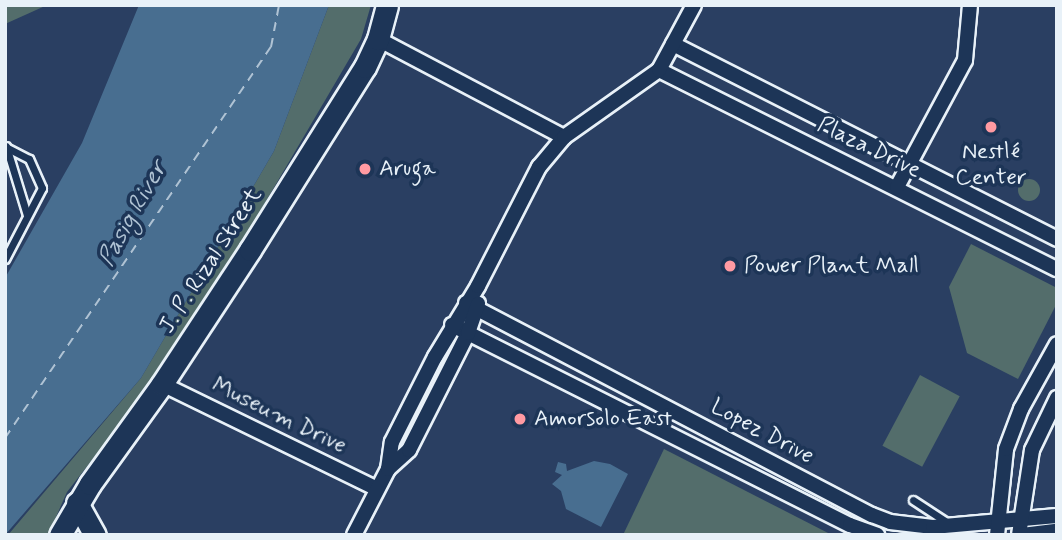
<!DOCTYPE html>
<html>
<head>
<meta charset="utf-8">
<style>
	body { margin:0 }
	#map { position:relative; width:1062px; height:540px; overflow:hidden; background:#2a3f62; font-family:Mynerve,sans-serif }
	div>[style] { position:absolute }
	[style*='--x'] { left:calc(var(--x)*1px); top:calc(var(--y)*1px); width:calc(var(--w)*1px); rotate:calc(var(--a)*1deg) }
	.green>* { inset:0; background:#536d6b; transform-origin:0 0 }
	.round { border-radius:50% }
	.water>* { inset:0; background:#486e90 }
	.ferry>* { height:2px; margin-top:-1px; transform-origin:0; background:repeating-linear-gradient(90deg,#b0c3d4 0 9px,transparent 0 16px) }
	.roads { filter:drop-shadow(2px 0 #e8f1f8) drop-shadow(-2px 0 #e8f1f8) drop-shadow(0 2px #e8f1f8) drop-shadow(0 -2px #e8f1f8) }
	.lane>* { height:7px; margin:-3.5px; padding:0 3.5px; transform-origin:3.5px; border-radius:3.5px; background:#1d3557 }
	.street>* { height:14px; margin:-7px; padding:0 7px; transform-origin:7px; border-radius:7px; background:#1d3557 }
	.secondary>* { height:21px; margin:-10.5px; padding:0 10.5px; transform-origin:10.5px; border-radius:10.5px; background:#1d3557 }
	.dots>* { width:19px; height:19px; translate:-50% -50%; box-sizing:border-box; border:4px solid #1d3557; border-radius:50% }
	span { translate:-50% -50%; white-space:nowrap; text-align:center; line-height:1.15; -webkit-text-stroke:7px #1d3557; paint-order:stroke }
	.street-label { font-size:23px; color:#e8f1f8 }
	.poi-label { font-size:23px; color:#e8f1f8 }
	.left { translate:0 -50%; text-align:left }
	.water-label { font-size:24px; color:#b0c3d4; font-style:italic }
	.frame { position:absolute; inset:0; border:7px solid #e8f1f8; pointer-events:none }
</style>
</head>
<body>
<div id="map">
	<div class="green">
		<div style="clip-path:polygon(5px 5px,44px 5px,45px 6px,5px 24px)"></div>
		<div style="clip-path:polygon(329px 5px,371px 5px,361px 39px,218px 283px,156px 378px,67px 492px,48px 535px,8px 535px,141px 378px,274px 151px)"></div>
		<div class="round" style="left:1018px;top:179px;width:22px;height:22px"></div>
		<div style="clip-path:polygon(971px 244px,1057px 288px,1057px 303px,1018px 379px,967px 353px,949px 287px)"></div>
		<div style="left:920px;top:375px;width:45px;height:80px;rotate:28deg"></div>
		<div style="clip-path:polygon(664px 449px,832px 535px,623px 535px)"></div>
	</div>
	<div class="water">
		<div style="clip-path:polygon(139px 5px,329px 5px,274px 151px,141px 378px,5px 535px,5px 278px,82px 143px)"></div>
		<div style="clip-path:polygon(594px 461px,610px 464px,628px 474px,601px 527px,566px 509px,561px 491px,552px 484px,562px 475px,555px 472px,558px 462px,566px 464px,567px 471px)"></div>
	</div>
	<div class="ferry">
		<div style="--x:5;--y:438;--w:473;--a:-55.8"></div>
		<div style="--x:271;--y:47;--w:43;--a:-79.2"></div>
	</div>
	<div class="roads">
		<div class="lane">
			<div style="--x:6;--y:146;--w:72;--a:73.1"></div>
			<div style="--x:5;--y:259;--w:80;--a:-62.5"></div>
			<div style="--x:42;--y:188;--w:32;--a:-114"></div>
			<div style="--x:29;--y:159;--w:25;--a:-153"></div>
			<div style="--x:913;--y:500;--w:42;--a:33.3"></div>
		</div>
		<div class="street">
			<div style="--x:378;--y:39;--w:210;--a:27.8"></div>
			<div style="--x:673;--y:44;--w:431;--a:26.9"></div>
			<div style="--x:659;--y:70;--w:445;--a:26.6"></div>
			<div style="--x:897;--y:187;--w:144;--a:-61.8"></div>
			<div style="--x:965;--y:60;--w:55;--a:-84.8"></div>
			<div style="--x:466;--y:303;--w:458;--a:27.6"></div>
			<div style="--x:872;--y:515;--w:19;--a:21"></div>
			<div style="--x:890;--y:522;--w:43;--a:6.6"></div>
			<div style="--x:933;--y:527;--w:124;--a:-5.1"></div>
			<div style="--x:452;--y:325;--w:445;--a:26.7"></div>
			<div style="--x:850;--y:525;--w:29;--a:20"></div>
			<div style="--x:162;--y:384;--w:239;--a:26"></div>
			<div style="--x:388;--y:469;--w:27;--a:-82"></div>
			<div style="--x:392;--y:442;--w:95;--a:-63.2"></div>
			<div style="--x:435;--y:357;--w:83;--a:-58.8"></div>
			<div style="--x:478;--y:286;--w:134;--a:-62.9"></div>
			<div style="--x:539;--y:167;--w:39;--a:-50"></div>
			<div style="--x:564;--y:137;--w:116;--a:-35.2"></div>
			<div style="--x:659;--y:70;--w:74;--a:-61.7"></div>
			<div style="--x:354;--y:535;--w:74;--a:-62.7"></div>
			<div style="--x:388;--y:469;--w:28;--a:-42"></div>
			<div style="--x:409;--y:450;--w:131;--a:-63.2"></div>
			<div style="--x:468;--y:333;--w:31;--a:-71"></div>
			<div style="--x:997;--y:535;--w:86;--a:-84"></div>
			<div style="--x:1006;--y:449;--w:43;--a:-69.4"></div>
			<div style="--x:1021;--y:409;--w:74;--a:-61"></div>
			<div style="--x:1019;--y:535;--w:86;--a:-81.3"></div>
			<div style="--x:1032;--y:450;--w:58;--a:-64.3"></div>
			<div style="--x:1022;--y:535;--w:35;--a:-7"></div>
		</div>
		<div class="secondary">
			<div style="--x:77;--y:503;--w:37;--a:61"></div>
			<div style="--x:60;--y:535;--w:59;--a:-59.5"></div>
			<div style="--x:90;--y:484;--w:123;--a:-54.2"></div>
			<div style="--x:162;--y:384;--w:160;--a:-56.7"></div>
			<div style="--x:250;--y:250;--w:216;--a:-57.9"></div>
			<div style="--x:365;--y:67;--w:31;--a:-65"></div>
			<div style="--x:378;--y:39;--w:35;--a:-75"></div>
		</div>
	</div>
	<div class="dots">
		<div style="left:991px;top:127px;background:#ff9aa2"></div>
		<div style="left:365px;top:169px;background:#ff9aa2"></div>
		<div style="left:730px;top:266px;background:#ff9aa2"></div>
		<div style="left:520px;top:419px;background:#ff9aa2"></div>
	</div>
	<div class="street-label">
		<span style="left:869px;top:148px;rotate:26deg">Plaza Drive</span>
		<span style="left:211px;top:261px;rotate:-57deg">J. P. Rizal Street</span>
		<span style="left:279px;top:416px;rotate:26deg">Museum Drive</span>
		<span style="left:762px;top:432px;rotate:28deg">Lopez Drive</span>
	</div>
	<div class="poi-label">
		<span style="left:991px;top:165px">Nestlé<br>Center</span>
		<span class="left" style="left:379px;top:169px">Aruga</span>
		<span class="left" style="left:744px;top:266px">Power Plant Mall</span>
		<span class="left" style="left:534px;top:419px">Amorsolo East</span>
	</div>
	<div class="water-label">
		<span style="left:133px;top:214px;rotate:-61deg">Pasig River</span>
	</div>
	<div class="frame"></div>
</div>
</body>
</html>
